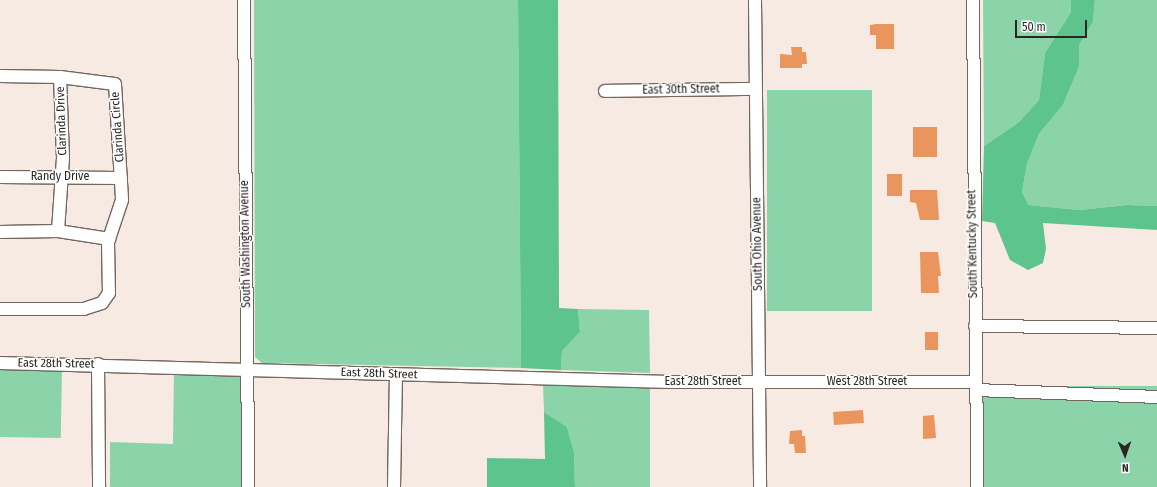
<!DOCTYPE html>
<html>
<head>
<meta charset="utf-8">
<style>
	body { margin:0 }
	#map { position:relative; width:1157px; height:487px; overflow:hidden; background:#f7eae2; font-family:"Fira Sans Condensed",sans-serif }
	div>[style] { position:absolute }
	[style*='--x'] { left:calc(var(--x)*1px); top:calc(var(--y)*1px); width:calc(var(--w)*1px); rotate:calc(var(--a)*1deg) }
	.green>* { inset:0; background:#8bd3a9; transform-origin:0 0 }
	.forest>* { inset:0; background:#5ec48d }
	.building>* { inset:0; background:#ea955d; transform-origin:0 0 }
	.roads { filter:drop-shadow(1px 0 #726760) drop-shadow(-1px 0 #726760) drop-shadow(0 1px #726760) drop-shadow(0 -1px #726760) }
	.minor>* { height:12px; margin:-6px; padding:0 6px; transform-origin:6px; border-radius:6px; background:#fff }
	span { translate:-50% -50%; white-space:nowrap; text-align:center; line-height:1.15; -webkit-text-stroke:3px #fff; paint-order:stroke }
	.street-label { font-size:12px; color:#2a2623 }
	.north { position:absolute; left:1105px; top:435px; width:40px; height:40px; -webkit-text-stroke:3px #fff; paint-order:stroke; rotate:178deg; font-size:11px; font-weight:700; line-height:16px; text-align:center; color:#2a2623 }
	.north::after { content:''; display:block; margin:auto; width:14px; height:18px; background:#2a2623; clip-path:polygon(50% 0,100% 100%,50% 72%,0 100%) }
	.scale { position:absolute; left:1015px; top:20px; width:72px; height:18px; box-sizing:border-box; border:2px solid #2a2623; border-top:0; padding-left:5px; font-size:12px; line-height:14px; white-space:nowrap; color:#2a2623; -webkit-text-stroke:3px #fff; paint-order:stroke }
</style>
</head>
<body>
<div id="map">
	<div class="green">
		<div style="clip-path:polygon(254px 0,518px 0,521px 368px,262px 363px,255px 357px)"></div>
		<div style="clip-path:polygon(983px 0,1071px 0,1071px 12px,1045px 53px,1039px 100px,1019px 122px,984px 146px)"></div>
		<div style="clip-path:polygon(1095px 0,1157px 0,1157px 206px,1127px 205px,1079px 210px,1027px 205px,1022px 192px,1027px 164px,1039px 134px,1063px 105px,1079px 67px,1079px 45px,1093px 22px)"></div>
		<div style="left:767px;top:90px;width:105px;height:221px"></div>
		<div style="clip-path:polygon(578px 309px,649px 310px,650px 373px,561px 370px,562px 351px,580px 332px)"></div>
		<div style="left:0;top:367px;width:62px;height:70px;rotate:1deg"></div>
		<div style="clip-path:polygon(174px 371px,240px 373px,244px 380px,245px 487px,110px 487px,110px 442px,173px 444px)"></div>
		<div style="clip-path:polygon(543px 384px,650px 387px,650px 487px,575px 487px,574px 452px,567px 427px,544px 412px)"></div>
		<div style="left:983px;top:386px;width:174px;height:101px"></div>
	</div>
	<div class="forest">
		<div style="clip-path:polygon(518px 0,558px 0,559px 308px,578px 309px,580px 332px,562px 351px,561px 370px,521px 368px)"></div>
		<div style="clip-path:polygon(1071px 0,1095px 0,1093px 22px,1079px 45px,1079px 67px,1063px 105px,1039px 134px,1027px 164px,1022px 192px,1028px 205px,1079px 210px,1127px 205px,1157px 206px,1157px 230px,1043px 223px,1046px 249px,1043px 263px,1028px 270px,1010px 260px,995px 223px,982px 221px,984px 146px,1019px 122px,1039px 100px,1045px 53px,1071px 12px)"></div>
		<div style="clip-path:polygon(544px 412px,567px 427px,574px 452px,575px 487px,487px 487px,487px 458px,545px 459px)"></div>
	</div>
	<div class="building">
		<div style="clip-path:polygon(876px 24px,894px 24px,894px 49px,876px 49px,876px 35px,870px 35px,870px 25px)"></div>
		<div style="clip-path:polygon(791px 47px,802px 47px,802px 52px,806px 52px,807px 64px,802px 64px,802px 68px,780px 68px,780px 54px,792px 55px)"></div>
		<div style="left:913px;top:127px;width:24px;height:30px"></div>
		<div style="left:887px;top:174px;width:15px;height:22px"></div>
		<div style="clip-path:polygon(910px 190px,937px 190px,939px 220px,920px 220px,916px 203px,910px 202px)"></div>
		<div style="clip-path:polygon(920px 252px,938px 252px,941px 276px,938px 276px,939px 293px,921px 293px)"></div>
		<div style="left:925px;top:332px;width:13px;height:18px"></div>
		<div style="left:863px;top:410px;width:13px;height:30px;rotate:86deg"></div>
		<div style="clip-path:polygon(934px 415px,936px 438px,923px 439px,923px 416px)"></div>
		<div style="clip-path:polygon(802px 430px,802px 436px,805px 436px,806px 453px,795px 453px,794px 444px,789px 444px,790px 431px)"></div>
	</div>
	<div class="roads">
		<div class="minor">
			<div style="--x:244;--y:0;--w:487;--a:89.5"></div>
			<div style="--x:755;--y:0;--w:487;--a:89.4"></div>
			<div style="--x:973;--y:0;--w:487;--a:89.5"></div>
			<div style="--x:0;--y:76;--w:60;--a:1"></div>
			<div style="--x:60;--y:77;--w:55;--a:7.3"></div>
			<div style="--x:115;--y:84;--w:116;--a:86.5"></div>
			<div style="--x:122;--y:200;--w:44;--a:108.4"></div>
			<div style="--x:108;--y:242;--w:51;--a:88.9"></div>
			<div style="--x:109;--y:293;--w:12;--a:125"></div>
			<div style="--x:102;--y:303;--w:19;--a:162"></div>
			<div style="--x:84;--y:309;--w:84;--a:180"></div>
			<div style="--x:605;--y:91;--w:151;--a:-0.8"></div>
			<div style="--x:0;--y:177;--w:121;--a:0.5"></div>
			<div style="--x:58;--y:231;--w:73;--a:-86.1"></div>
			<div style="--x:63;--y:158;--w:81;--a:-92.1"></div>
			<div style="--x:0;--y:232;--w:58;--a:-1"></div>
			<div style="--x:58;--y:231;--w:52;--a:8.9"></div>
			<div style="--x:975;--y:326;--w:182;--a:0.6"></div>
			<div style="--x:0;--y:363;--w:670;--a:1.62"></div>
			<div style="--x:670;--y:382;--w:306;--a:0"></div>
			<div style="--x:98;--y:364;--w:123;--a:89.5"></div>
			<div style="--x:976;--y:390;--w:181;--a:2.2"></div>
			<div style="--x:394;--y:487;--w:112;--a:-89"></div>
		</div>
	</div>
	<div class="street-label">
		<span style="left:681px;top:90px;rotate:-1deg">East 30th Street</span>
		<span style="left:62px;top:121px;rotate:-92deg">Clarinda Drive</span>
		<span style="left:118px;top:127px;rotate:-94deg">Clarinda Circle</span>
		<span style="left:60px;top:177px">Randy Drive</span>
		<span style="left:246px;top:244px;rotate:-91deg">South Washington Avenue</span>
		<span style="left:758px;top:244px;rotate:-91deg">South Ohio Avenue</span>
		<span style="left:973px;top:244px;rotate:-91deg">South Kentucky Street</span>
		<span style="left:56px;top:364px;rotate:1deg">East 28th Street</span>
		<span style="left:379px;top:374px;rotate:2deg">East 28th Street</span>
		<span style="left:703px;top:382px">East 28th Street</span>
		<span style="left:867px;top:382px">West 28th Street</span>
	</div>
	<div class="north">N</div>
	<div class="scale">50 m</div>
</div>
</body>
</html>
